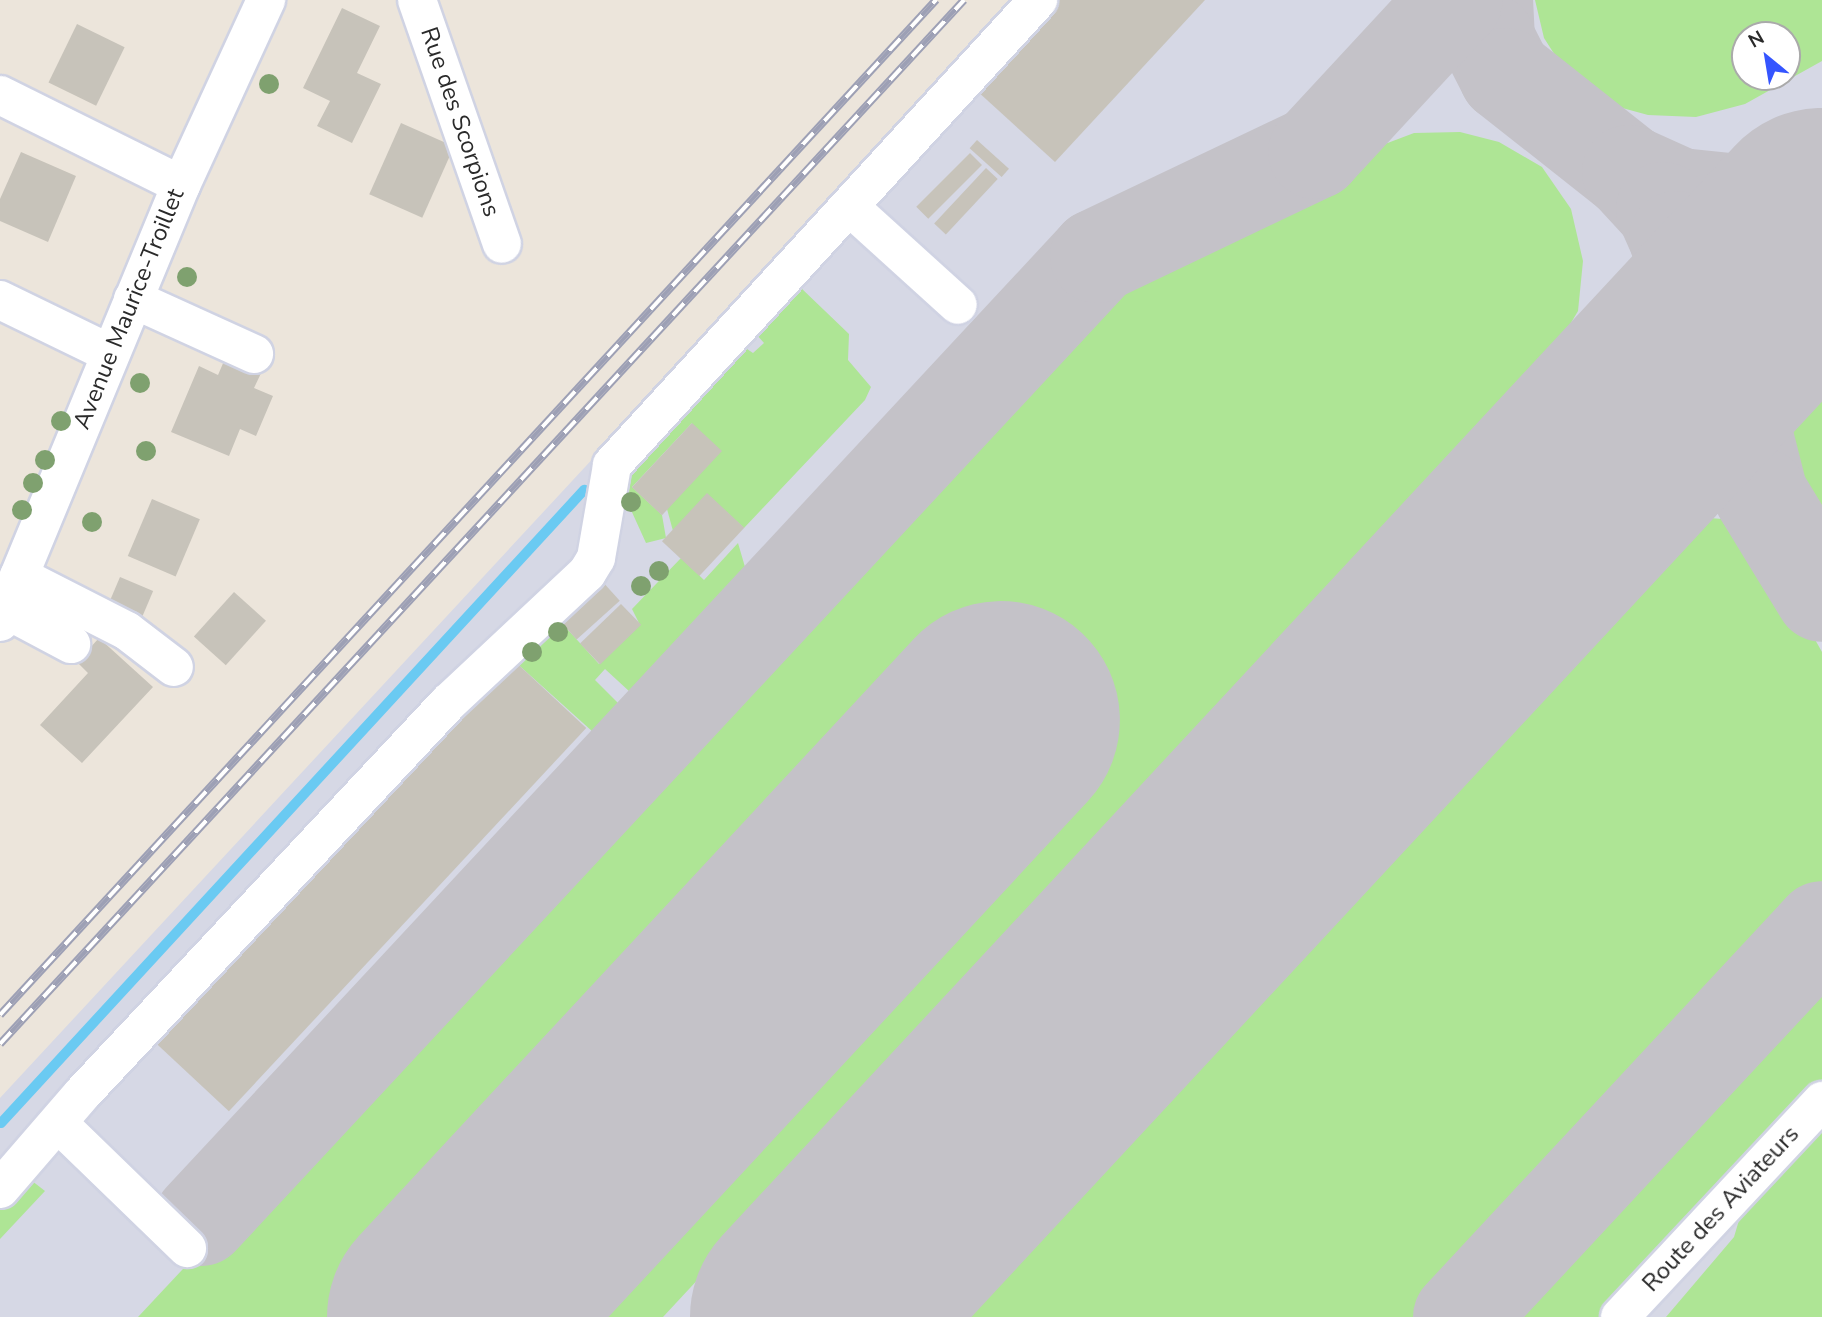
<!DOCTYPE html>
<html>
<head>
<meta charset="utf-8">
<style>
	body { margin:0 }
	#map { position:relative; width:1822px; height:1317px; overflow:hidden; background:#ece5db; font-family:"Nunito Sans",sans-serif }
	div>[style] { position:absolute }
	[style*='--x'] { left:calc(var(--x)*1px); top:calc(var(--y)*1px); width:calc(var(--w)*1px); rotate:calc(var(--a)*1deg) }
	.airport>* { inset:0; background:#d6d8e5 }
	.green>* { inset:0; background:#aee595 }
	.stream>* { height:10px; margin:-5px; padding:0 5px; transform-origin:5px; border-radius:5px; background:#6acaf2 }
	.taxiway>* { height:94px; margin:-47px; padding:0 47px; transform-origin:47px; border-radius:47px; background:#c4c2c8 }
	.runway>* { height:238px; margin:-119px; padding:0 119px; transform-origin:119px; border-radius:119px; background:#c4c2c8 }
	.building>* { inset:0; background:#c7c3ba; transform-origin:0 0 }
	.roads { filter:drop-shadow(2px 0 #d0d3e3) drop-shadow(-2px 0 #d0d3e3) drop-shadow(0 2px #d0d3e3) drop-shadow(0 -2px #d0d3e3) }
	.minor>* { height:38px; margin:-19px; padding:0 19px; transform-origin:19px; border-radius:19px; background:#fff }
	.rail>* { height:8px; margin-top:-4px; transform-origin:0; background:repeating-linear-gradient(90deg,#fff 0 16px,#9da0b5 0 32px); box-sizing:border-box; border-block:2px solid #9da0b5 }
	.trees>* { width:20px; height:20px; margin:-10px; border-radius:50%; background:#7fa16f }
	span { translate:-50% -50%; white-space:nowrap; text-align:center; line-height:1.15; -webkit-text-stroke:5px #fff; paint-order:stroke }
	.street-label { font-size:24px; color:#2a2a2a }
	.north { position:absolute; left:1731px; top:21px; width:70px; height:70px; box-sizing:border-box; background:#fff; border:2px solid #aaa; border-radius:50%; rotate:330deg; font-size:19px; font-weight:700; line-height:28px; text-align:center; color:#2a2a2a }
	.north::after { content:''; display:block; margin:auto; width:24px; height:32px; background:#3555ff; clip-path:polygon(50% 0,100% 100%,50% 72%,0 100%) }
</style>
</head>
<body>
<div id="map">
	<div class="airport">
		<div style="clip-path:polygon(evenodd,1018px 0,1822px 0,1822px 1317px,0 1317px,0 1098px,1018px 0,1745px 35px,1787px 35px,1787px 77px,1745px 77px,1745px 35px)"></div>
	</div>
	<div class="green">
		<div style="clip-path:polygon(evenodd,1535px 0,1822px 0,1822px 61px,1745px 104px,1696px 117px,1648px 115px,1615px 106px,1569px 77px,1544px 38px,1535px 0,1745px 35px,1787px 35px,1787px 77px,1745px 77px,1745px 35px)"></div>
		<div style="clip-path:polygon(1460px 132px,1499px 142px,1542px 167px,1571px 209px,1583px 261px,1578px 311px,1542px 372px,663px 1317px,138px 1317px,1118px 270px,1348px 158px,1414px 133px)"></div>
		<div style="clip-path:polygon(800px 287px,849px 334px,848px 360px,871px 387px,865px 400px,744px 528px,707px 494px,673px 531px,667px 509px,692px 423px,632px 487px,662px 515px,666px 538px,646px 543px,621px 488px,628px 473px,744px 347px,753px 353px,764px 343px,756px 334px)"></div>
		<div style="clip-path:polygon(1822px 385px,1822px 540px,1788px 480px,1782px 457px,1787px 423px)"></div>
		<div style="clip-path:polygon(1709px 518px,1736px 520px,1759px 540px,1822px 652px,1822px 885px,1419px 1317px,956px 1317px,1689px 529px)"></div>
		<div style="clip-path:polygon(738px 543px,745px 567px,630px 692px,605px 669px,595px 680px,619px 704px,593px 732px,512px 659px,559px 620px,599px 664px,640px 625px,632px 609px,681px 558px,704px 580px)"></div>
		<div style="clip-path:polygon(1822px 967px,1822px 1084px,1604px 1317px,1495px 1317px)"></div>
		<div style="clip-path:polygon(1822px 1116px,1822px 1317px,1666px 1317px,1734px 1237px,1745px 1200px)"></div>
		<div style="clip-path:polygon(27px 1177px,45px 1191px,0 1239px,0 1206px)"></div>
	</div>
	<div class="stream">
		<div style="--x:1;--y:1123;--w:861;--a:-47.35"></div>
	</div>
	<div class="taxiway">
		<div style="--x:1486;--y:0;--w:40;--a:87.1"></div>
		<div style="--x:1488;--y:40;--w:39;--a:63"></div>
		<div style="--x:1506;--y:75;--w:157;--a:38.3"></div>
		<div style="--x:1629;--y:172;--w:56;--a:24.3"></div>
		<div style="--x:1680;--y:195;--w:68;--a:5.9"></div>
		<div style="--x:1748;--y:202;--w:29;--a:-6"></div>
		<div style="--x:1777;--y:199;--w:47;--a:-17.3"></div>
		<div style="--x:1629;--y:172;--w:50;--a:47.4"></div>
		<div style="--x:1663;--y:209;--w:32;--a:66"></div>
		<div style="--x:1676;--y:238;--w:52;--a:74.4"></div>
		<div style="--x:1690;--y:288;--w:55;--a:97.3"></div>
		<div style="--x:1683;--y:343;--w:27;--a:110"></div>
		<div style="--x:1674;--y:368;--w:77;--a:123.3"></div>
		<div style="--x:1780;--y:273;--w:85;--a:115.1"></div>
		<div style="--x:1744;--y:350;--w:54;--a:96.3"></div>
		<div style="--x:1738;--y:404;--w:94;--a:75.8"></div>
		<div style="--x:1761;--y:495;--w:117;--a:58.6"></div>
		<div style="--x:201;--y:1219;--w:1315;--a:-47.06"></div>
		<div style="--x:1097;--y:256;--w:242;--a:-25.5"></div>
		<div style="--x:1315;--y:152;--w:207;--a:-47.2"></div>
		<div style="--x:1460;--y:1317;--w:531;--a:-47.06"></div>
	</div>
	<div class="runway">
		<div style="--x:446;--y:1317;--w:815;--a:-47.09"></div>
		<div style="--x:809;--y:1317;--w:1488;--a:-47.1"></div>
	</div>
	<div class="building">
		<div style="clip-path:polygon(1059px 0,1205px 0,1055px 162px,976px 90px)"></div>
		<div style="clip-path:polygon(342px 8px,380px 26px,357px 73px,381px 84px,352px 143px,317px 126px,330px 101px,303px 88px)"></div>
		<div style="left:77px;top:24px;width:53px;height:65px;rotate:26deg"></div>
		<div style="left:401px;top:123px;width:58px;height:78px;rotate:24deg"></div>
		<div style="left:977px;top:140px;width:43px;height:11px;rotate:42deg"></div>
		<div style="clip-path:polygon(21px 152px,76px 176px,48px 242px,0 221px,0 199px)"></div>
		<div style="left:970px;top:153px;width:17px;height:76px;rotate:45deg"></div>
		<div style="left:986px;top:168px;width:16px;height:76px;rotate:43deg"></div>
		<div style="clip-path:polygon(227px 354px,263px 369px,254px 388px,273px 396px,256px 436px,240px 429px,229px 456px,171px 432px,199px 366px,218px 375px)"></div>
		<div style="left:692px;top:423px;width:41px;height:88px;rotate:43deg"></div>
		<div style="left:707px;top:493px;width:51px;height:66px;rotate:43deg"></div>
		<div style="left:152px;top:499px;width:52px;height:62px;rotate:23deg"></div>
		<div style="left:120px;top:577px;width:36px;height:32px;rotate:23deg"></div>
		<div style="left:601px;top:580px;width:28px;height:58px;rotate:48deg"></div>
		<div style="left:234px;top:592px;width:43px;height:60px;rotate:42deg"></div>
		<div style="left:621px;top:604px;width:29px;height:57px;rotate:46deg"></div>
		<div style="clip-path:polygon(99px 638px,153px 687px,82px 763px,40px 725px,88px 673px,77px 662px)"></div>
		<div style="left:508px;top:655px;width:107px;height:524px;rotate:43deg"></div>
	</div>
	<div class="roads">
		<div class="minor">
			<div style="--x:417;--y:0;--w:258;--a:70.8"></div>
			<div style="--x:0;--y:95;--w:202;--a:26.4"></div>
			<div style="--x:851;--y:208;--w:144;--a:42.2"></div>
			<div style="--x:133;--y:299;--w:133;--a:24.4"></div>
			<div style="--x:0;--y:300;--w:123;--a:25.9"></div>
			<div style="--x:19;--y:576;--w:121;--a:27"></div>
			<div style="--x:127;--y:631;--w:59;--a:37.5"></div>
			<div style="--x:5;--y:609;--w:75;--a:27.9"></div>
			<div style="--x:0;--y:622;--w:473;--a:-67.5"></div>
			<div style="--x:181;--y:185;--w:204;--a:-65.3"></div>
			<div style="--x:60;--y:1125;--w:177;--a:44.1"></div>
			<div style="--x:0;--y:1189;--w:125;--a:-49.2"></div>
			<div style="--x:82;--y:1094;--w:536;--a:-46.89"></div>
			<div style="--x:448;--y:703;--w:190;--a:-43.1"></div>
			<div style="--x:587;--y:573;--w:17;--a:-59"></div>
			<div style="--x:596;--y:558;--w:94;--a:-80.2"></div>
			<div style="--x:612;--y:465;--w:631;--a:-47.51"></div>
			<div style="--x:1620;--y:1317;--w:296;--a:-46.9"></div>
		</div>
	</div>
	<div class="rail">
		<div style="--x:0;--y:1015;--w:1381;--a:-47.32"></div>
		<div style="--x:0;--y:1044;--w:1421;--a:-47.28"></div>
	</div>
	<div class="trees">
		<div style="left:269px;top:84px"></div>
		<div style="left:187px;top:277px"></div>
		<div style="left:140px;top:383px"></div>
		<div style="left:61px;top:421px"></div>
		<div style="left:146px;top:451px"></div>
		<div style="left:45px;top:460px"></div>
		<div style="left:33px;top:483px"></div>
		<div style="left:631px;top:502px"></div>
		<div style="left:22px;top:510px"></div>
		<div style="left:92px;top:522px"></div>
		<div style="left:659px;top:571px"></div>
		<div style="left:641px;top:586px"></div>
		<div style="left:558px;top:632px"></div>
		<div style="left:532px;top:652px"></div>
	</div>
	<div class="street-label">
		<span style="left:460px;top:122px;rotate:71deg">Rue des Scorpions</span>
		<span style="left:129px;top:309px;rotate:-68deg">Avenue Maurice-Troillet</span>
		<span style="left:1721px;top:1209px;rotate:-47deg">Route des Aviateurs</span>
	</div>
	<div class="north">N</div>
</div>
</body>
</html>
